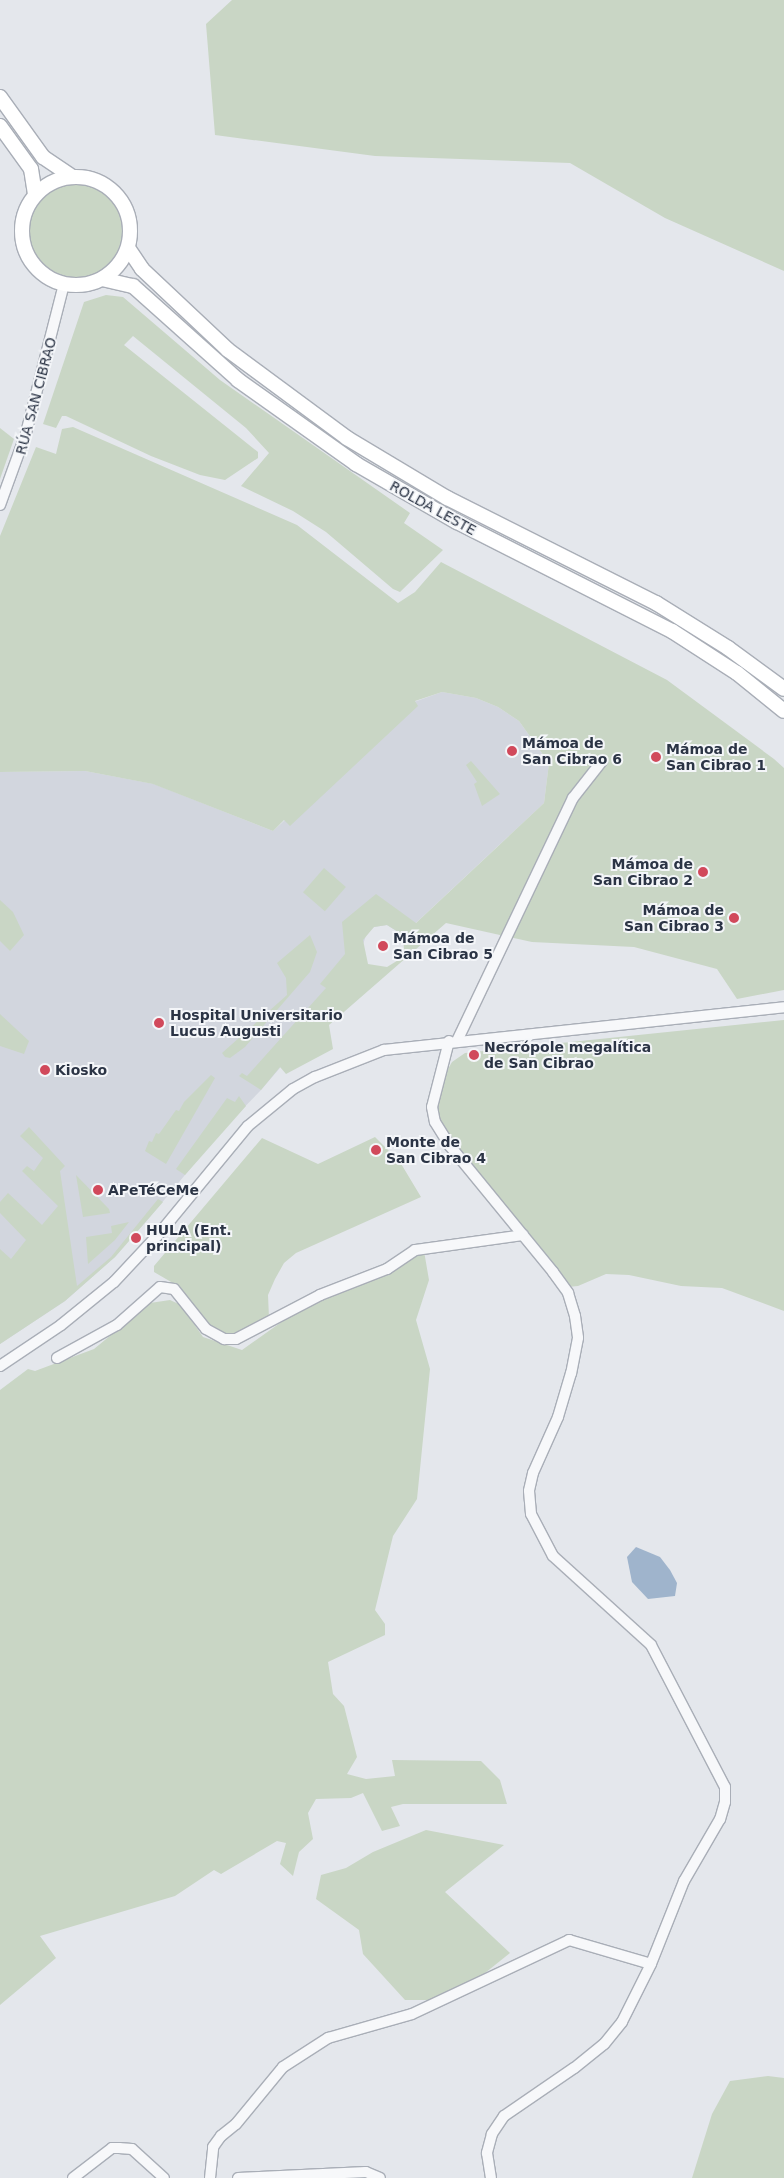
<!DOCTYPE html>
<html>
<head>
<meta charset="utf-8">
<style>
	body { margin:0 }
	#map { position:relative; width:784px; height:2178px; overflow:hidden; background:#e4e7ec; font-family:"DejaVu Sans",sans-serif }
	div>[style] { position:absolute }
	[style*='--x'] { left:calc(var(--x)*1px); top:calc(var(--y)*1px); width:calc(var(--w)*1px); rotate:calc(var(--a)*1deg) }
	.built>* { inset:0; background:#d2d6de }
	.green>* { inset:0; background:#c9d6c5; transform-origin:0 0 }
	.round { border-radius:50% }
	.water>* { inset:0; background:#9fb4cc }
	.roads { filter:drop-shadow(1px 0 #a9aeb7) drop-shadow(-1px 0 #a9aeb7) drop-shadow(0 1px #a9aeb7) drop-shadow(0 -1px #a9aeb7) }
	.minor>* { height:10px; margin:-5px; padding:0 5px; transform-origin:5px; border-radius:5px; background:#f7f8fa }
	.highway>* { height:14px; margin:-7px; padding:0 7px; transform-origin:7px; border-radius:7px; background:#fff }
	.highway>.ring { margin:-7px; padding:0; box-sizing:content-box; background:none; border:14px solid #fff; border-radius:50% }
	.dots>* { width:14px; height:14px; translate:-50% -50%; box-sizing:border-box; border:2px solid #f4f6f9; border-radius:50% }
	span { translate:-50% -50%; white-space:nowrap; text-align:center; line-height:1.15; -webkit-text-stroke:4px #f4f6f9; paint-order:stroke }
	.street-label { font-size:14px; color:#2b3445 }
	.poi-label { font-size:14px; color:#2b3445; font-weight:700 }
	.left { translate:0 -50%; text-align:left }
	.right { translate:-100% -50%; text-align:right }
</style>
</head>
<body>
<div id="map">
	<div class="built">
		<div style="clip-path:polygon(442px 692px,476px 698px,498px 707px,519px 721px,549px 763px,544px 803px,403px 935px,387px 925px,374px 927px,367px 932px,362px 948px,368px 965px,261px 1090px,224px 1128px,150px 1217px,115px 1257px,65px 1301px,0 1344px,0 772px,85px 771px,154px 784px,273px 831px,414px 702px)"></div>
	</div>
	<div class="green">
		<div style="clip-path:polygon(232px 0,784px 0,784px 271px,665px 218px,570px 163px,375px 156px,215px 135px,206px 24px)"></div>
		<div class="round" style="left:28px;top:184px;width:94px;height:94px"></div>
		<div style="clip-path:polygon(106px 295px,123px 297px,220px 380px,410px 513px,404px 523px,443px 550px,400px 592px,393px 589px,326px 532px,293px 511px,241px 486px,269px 453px,246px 428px,133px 336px,124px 345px,258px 452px,258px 458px,225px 480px,200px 475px,151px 456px,66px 416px,62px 416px,56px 428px,43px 424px,84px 302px)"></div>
		<div style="clip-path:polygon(evenodd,73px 427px,297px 525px,398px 603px,415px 592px,441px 562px,667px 680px,774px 759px,784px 768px,784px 990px,737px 999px,717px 969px,634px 947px,532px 942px,446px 923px,329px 1025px,333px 1049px,286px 1074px,280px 1067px,261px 1090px,239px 1076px,242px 1073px,247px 1076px,326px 988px,320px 984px,345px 954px,342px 922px,376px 894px,416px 923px,544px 803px,549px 763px,519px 721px,498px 707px,476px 698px,442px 692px,415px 701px,418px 706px,290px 826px,284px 820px,273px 831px,153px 784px,85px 771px,0 772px,0 536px,36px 447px,56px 454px,62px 429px,73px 427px,387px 925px,403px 935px,404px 949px,400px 959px,387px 967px,368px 964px,363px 940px,374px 927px,387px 925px)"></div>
		<div style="clip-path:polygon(0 428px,14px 439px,0 479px)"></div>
		<div style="clip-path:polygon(471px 761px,500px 794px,482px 806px,474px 784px,477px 782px,466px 765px)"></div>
		<div style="left:324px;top:868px;width:29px;height:32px;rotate:41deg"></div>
		<div style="clip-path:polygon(0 900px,13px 912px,24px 935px,10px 951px,0 941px)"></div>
		<div style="clip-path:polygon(310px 935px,317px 952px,310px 972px,245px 1047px,230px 1058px,225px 1057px,222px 1053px,287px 995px,286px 978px,277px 963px)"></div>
		<div style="clip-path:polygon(0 1014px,29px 1041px,24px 1054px,0 1046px)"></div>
		<div style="clip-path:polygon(784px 1020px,784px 1311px,722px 1288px,681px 1286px,629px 1275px,606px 1274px,578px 1286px,568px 1287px,478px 1176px,438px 1119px,437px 1103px,444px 1076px,452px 1062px,465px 1053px)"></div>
		<div style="clip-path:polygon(211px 1075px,215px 1078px,166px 1164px,145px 1151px,149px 1141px,152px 1142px,156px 1133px,159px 1134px,176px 1110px,179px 1111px,184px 1102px)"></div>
		<div style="clip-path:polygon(239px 1096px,246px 1106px,185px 1175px,176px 1169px,227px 1098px,235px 1102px)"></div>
		<div style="clip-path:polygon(29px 1127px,65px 1166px,60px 1171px,77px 1286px,111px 1257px,158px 1199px,163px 1202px,115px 1257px,65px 1301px,0 1344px,0 1249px,11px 1259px,26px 1240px,0 1213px,0 1202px,8px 1193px,42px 1225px,58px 1206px,22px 1171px,27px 1166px,34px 1171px,43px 1158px,20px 1136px)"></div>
		<div style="clip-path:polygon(375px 1137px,400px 1162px,421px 1197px,296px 1253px,284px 1263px,275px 1279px,268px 1295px,269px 1318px,234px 1333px,224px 1333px,210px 1326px,178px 1286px,154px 1272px,154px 1266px,262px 1138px,318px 1164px)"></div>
		<div style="clip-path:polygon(76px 1175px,109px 1209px,110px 1213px,83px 1217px)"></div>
		<div style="clip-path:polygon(129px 1222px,115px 1240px,88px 1264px,86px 1237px,112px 1233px,111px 1226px)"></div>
		<div style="clip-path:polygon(424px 1251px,429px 1280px,416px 1320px,430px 1369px,417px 1499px,393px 1536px,375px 1610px,385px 1624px,385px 1635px,328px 1662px,333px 1694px,344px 1706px,357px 1757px,347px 1774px,366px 1779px,395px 1776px,392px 1760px,481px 1761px,500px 1780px,507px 1804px,403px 1804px,391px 1807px,400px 1826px,382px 1831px,363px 1793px,351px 1798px,316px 1799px,308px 1813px,313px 1839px,299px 1852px,293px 1876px,280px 1864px,286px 1843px,277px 1841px,221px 1874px,214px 1870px,175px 1896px,40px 1936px,56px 1958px,0 2005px,0 1390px,28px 1369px,35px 1371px,94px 1349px,150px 1303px,170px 1300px,181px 1305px,203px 1337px,242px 1350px,297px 1311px,391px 1271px)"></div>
		<div style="clip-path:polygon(426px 1830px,504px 1845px,445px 1892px,510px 1953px,480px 1977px,429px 2000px,405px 2000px,363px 1954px,359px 1930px,316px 1899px,321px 1875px,346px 1868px,373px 1852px)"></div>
		<div style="clip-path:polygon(768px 2076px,784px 2078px,784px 2178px,692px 2178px,712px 2114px,730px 2081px)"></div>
	</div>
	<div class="water">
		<div style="clip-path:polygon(636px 1547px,660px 1557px,670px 1570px,677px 1583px,675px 1596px,648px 1599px,632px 1582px,627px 1557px)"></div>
	</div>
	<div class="roads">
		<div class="minor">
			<div style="--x:0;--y:505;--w:77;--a:-70.1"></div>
			<div style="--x:26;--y:433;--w:154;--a:-75.7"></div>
			<div style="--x:449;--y:1041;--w:68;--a:104.4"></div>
			<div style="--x:432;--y:1107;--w:15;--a:79"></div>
			<div style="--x:435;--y:1122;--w:28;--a:58"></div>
			<div style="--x:450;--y:1146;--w:163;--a:50.7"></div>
			<div style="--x:553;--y:1272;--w:26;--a:54"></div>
			<div style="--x:568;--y:1293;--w:24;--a:73"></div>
			<div style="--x:575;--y:1316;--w:22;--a:82"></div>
			<div style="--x:578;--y:1338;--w:36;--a:101"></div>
			<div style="--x:571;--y:1373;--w:46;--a:106.5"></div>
			<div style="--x:558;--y:1417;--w:61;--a:114.1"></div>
			<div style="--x:533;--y:1473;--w:18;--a:103"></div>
			<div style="--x:529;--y:1491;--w:23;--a:85"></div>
			<div style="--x:531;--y:1514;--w:47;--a:62.4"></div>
			<div style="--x:553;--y:1556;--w:132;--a:42.2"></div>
			<div style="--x:651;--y:1645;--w:160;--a:62.5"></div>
			<div style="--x:725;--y:1787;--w:15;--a:90"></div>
			<div style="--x:725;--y:1802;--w:18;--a:106"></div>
			<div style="--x:720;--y:1819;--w:72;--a:120.1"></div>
			<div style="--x:684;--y:1881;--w:89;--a:111.7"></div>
			<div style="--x:651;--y:1964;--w:65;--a:116.6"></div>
			<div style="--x:622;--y:2022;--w:28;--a:129"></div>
			<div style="--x:604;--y:2044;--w:38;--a:141"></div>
			<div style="--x:574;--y:2068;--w:85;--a:145.6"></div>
			<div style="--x:504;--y:2116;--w:22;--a:124"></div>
			<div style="--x:492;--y:2134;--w:20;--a:105"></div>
			<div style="--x:487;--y:2153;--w:25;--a:81"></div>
			<div style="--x:457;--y:1041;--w:269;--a:-64.5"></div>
			<div style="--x:573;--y:798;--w:47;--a:-51.9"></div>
			<div style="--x:57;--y:1358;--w:68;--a:-28.8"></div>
			<div style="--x:117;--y:1325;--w:57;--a:-41.5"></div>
			<div style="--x:160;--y:1287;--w:14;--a:8"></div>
			<div style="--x:174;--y:1289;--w:51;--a:51.3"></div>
			<div style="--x:206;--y:1329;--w:21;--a:29"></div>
			<div style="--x:224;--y:1339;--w:12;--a:0"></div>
			<div style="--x:236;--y:1339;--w:95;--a:-27.6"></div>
			<div style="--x:320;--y:1295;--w:72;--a:-21.2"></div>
			<div style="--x:387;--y:1269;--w:34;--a:-34"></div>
			<div style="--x:415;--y:1250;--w:109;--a:-7.9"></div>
			<div style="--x:0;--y:1366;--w:73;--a:-33.9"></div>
			<div style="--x:61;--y:1325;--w:68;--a:-39.1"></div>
			<div style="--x:114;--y:1282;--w:64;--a:-46.9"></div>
			<div style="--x:158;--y:1235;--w:141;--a:-50.5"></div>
			<div style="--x:248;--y:1126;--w:58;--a:-39.4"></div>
			<div style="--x:293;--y:1089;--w:25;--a:-29"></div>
			<div style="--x:315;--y:1077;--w:74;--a:-21.4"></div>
			<div style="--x:384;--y:1050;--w:402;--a:-6.1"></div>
			<div style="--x:73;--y:2178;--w:49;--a:-37.6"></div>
			<div style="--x:112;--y:2148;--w:7;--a:0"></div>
			<div style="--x:119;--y:2148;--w:13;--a:4"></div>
			<div style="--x:132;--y:2149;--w:43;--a:42.2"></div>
			<div style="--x:210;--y:2178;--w:31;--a:-84"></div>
			<div style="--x:213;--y:2147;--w:14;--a:-54"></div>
			<div style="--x:221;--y:2136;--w:19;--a:-39"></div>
			<div style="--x:236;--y:2124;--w:74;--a:-50.5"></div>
			<div style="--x:283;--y:2067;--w:54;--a:-32.8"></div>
			<div style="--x:328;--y:2038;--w:87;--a:-15.9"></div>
			<div style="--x:412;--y:2014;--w:174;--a:-25.2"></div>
			<div style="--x:569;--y:1940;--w:85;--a:16.3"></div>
			<div style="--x:238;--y:2178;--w:128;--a:-2.7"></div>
			<div style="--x:366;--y:2172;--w:15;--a:23"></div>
		</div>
		<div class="highway">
			<div style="--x:0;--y:97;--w:74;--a:54.4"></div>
			<div style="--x:43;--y:157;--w:34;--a:34"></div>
			<div style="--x:0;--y:126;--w:53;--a:54.2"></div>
			<div style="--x:31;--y:169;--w:25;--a:81"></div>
			<div class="ring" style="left:22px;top:177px;width:94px;height:94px"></div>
			<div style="--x:128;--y:248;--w:25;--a:56"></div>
			<div style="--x:142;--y:269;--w:118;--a:43.3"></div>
			<div style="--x:228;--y:350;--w:148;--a:36.5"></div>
			<div style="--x:347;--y:438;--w:117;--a:31"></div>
			<div style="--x:447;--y:498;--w:234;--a:26.7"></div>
			<div style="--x:656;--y:603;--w:85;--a:32"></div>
			<div style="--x:728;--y:648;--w:69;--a:36.2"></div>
			<div style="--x:102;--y:279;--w:32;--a:13"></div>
			<div style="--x:133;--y:286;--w:141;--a:41.8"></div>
			<div style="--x:238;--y:380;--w:145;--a:35.4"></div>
			<div style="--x:356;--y:464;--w:116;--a:29.9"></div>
			<div style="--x:457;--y:522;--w:241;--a:26.9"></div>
			<div style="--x:672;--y:631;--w:77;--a:32.9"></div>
			<div style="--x:737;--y:673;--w:60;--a:39"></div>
		</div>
	</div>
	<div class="dots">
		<div style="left:512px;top:751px;background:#d1495b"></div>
		<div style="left:656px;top:757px;background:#d1495b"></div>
		<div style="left:703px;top:872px;background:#d1495b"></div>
		<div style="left:734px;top:918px;background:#d1495b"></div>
		<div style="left:383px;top:946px;background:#d1495b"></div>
		<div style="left:159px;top:1023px;background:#d1495b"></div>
		<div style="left:474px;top:1055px;background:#d1495b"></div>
		<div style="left:45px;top:1070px;background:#d1495b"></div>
		<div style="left:376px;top:1150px;background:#d1495b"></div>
		<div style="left:98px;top:1190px;background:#d1495b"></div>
		<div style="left:136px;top:1238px;background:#d1495b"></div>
	</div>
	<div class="street-label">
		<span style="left:36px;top:396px;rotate:-75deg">RÚA SAN CIBRAO</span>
		<span style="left:433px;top:508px;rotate:29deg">ROLDA LESTE</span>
	</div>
	<div class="poi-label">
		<span class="left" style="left:522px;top:751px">Mámoa de<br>San Cibrao 6</span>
		<span class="left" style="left:666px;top:757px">Mámoa de<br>San Cibrao 1</span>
		<span class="right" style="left:693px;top:872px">Mámoa de<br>San Cibrao 2</span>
		<span class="right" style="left:724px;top:918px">Mámoa de<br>San Cibrao 3</span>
		<span class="left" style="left:393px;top:946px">Mámoa de<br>San Cibrao 5</span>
		<span class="left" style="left:170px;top:1023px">Hospital Universitario<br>Lucus Augusti</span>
		<span class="left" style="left:484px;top:1055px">Necrópole megalítica<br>de San Cibrao</span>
		<span class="left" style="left:55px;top:1070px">Kiosko</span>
		<span class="left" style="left:386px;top:1150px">Monte de<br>San Cibrao 4</span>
		<span class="left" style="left:108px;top:1190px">APeTéCeMe</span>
		<span class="left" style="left:146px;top:1238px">HULA (Ent.<br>principal)</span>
	</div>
</div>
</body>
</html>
